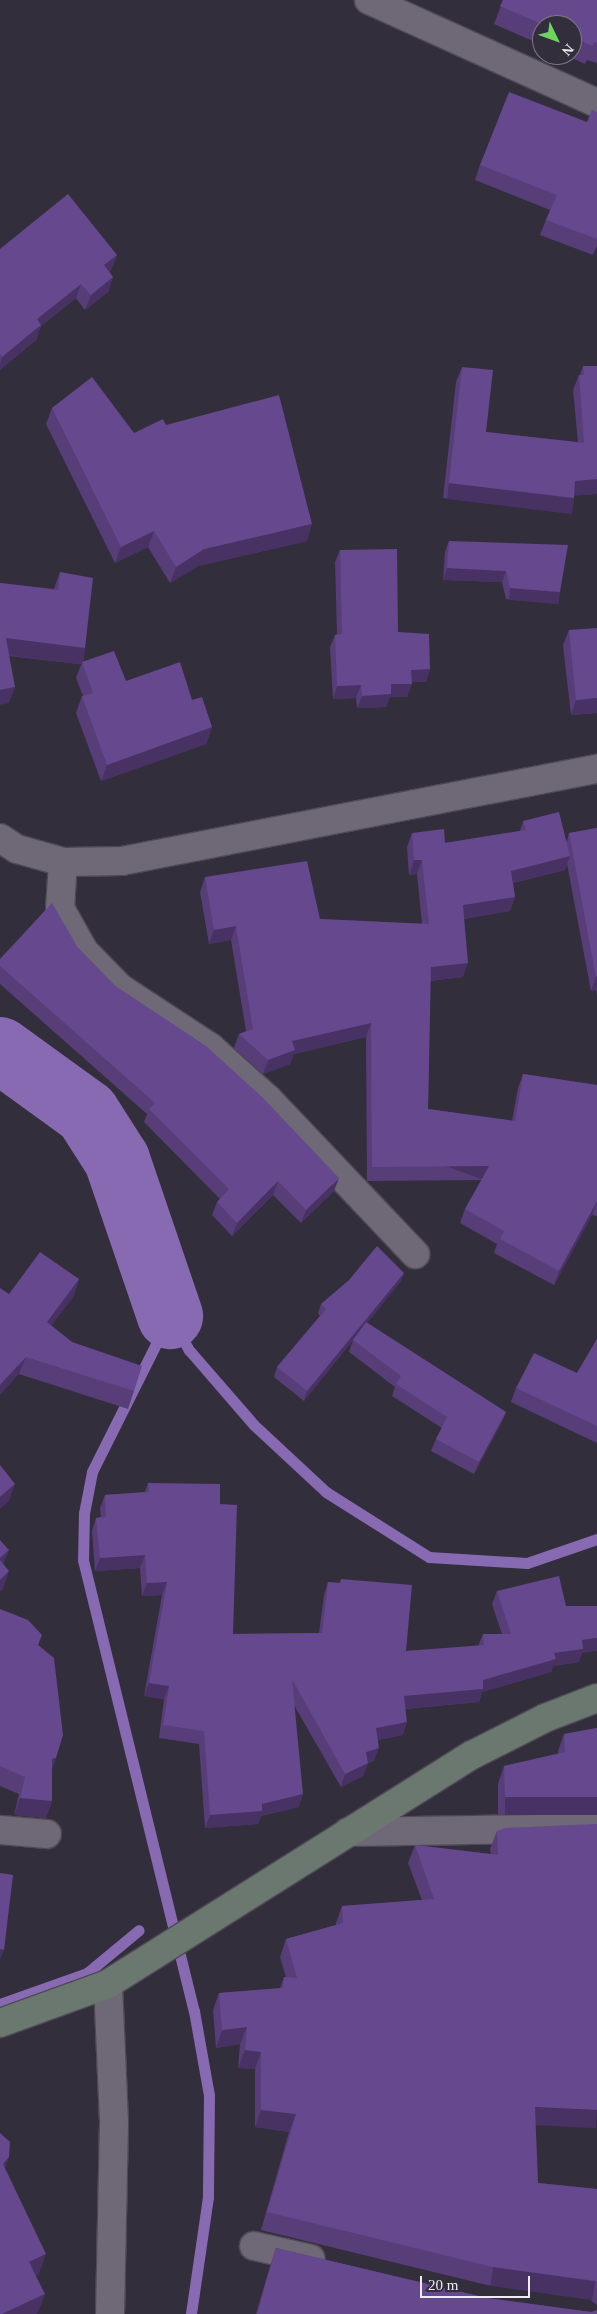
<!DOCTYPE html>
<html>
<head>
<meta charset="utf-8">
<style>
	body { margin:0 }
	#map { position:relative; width:597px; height:2314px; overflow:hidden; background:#332e3c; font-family:"Times New Roman",serif }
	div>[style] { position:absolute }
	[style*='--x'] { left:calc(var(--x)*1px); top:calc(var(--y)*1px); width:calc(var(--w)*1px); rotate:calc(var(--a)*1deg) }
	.stream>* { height:11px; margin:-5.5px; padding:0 5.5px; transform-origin:5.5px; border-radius:5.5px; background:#876ab2 }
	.river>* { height:66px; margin:-33px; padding:0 33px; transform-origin:33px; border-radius:33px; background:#876ab2 }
	.roads { filter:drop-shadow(1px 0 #4e4a54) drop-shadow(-1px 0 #4e4a54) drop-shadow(0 1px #4e4a54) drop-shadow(0 -1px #4e4a54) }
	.street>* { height:28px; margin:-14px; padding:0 14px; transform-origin:14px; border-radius:14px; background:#6e6877 }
	.secondary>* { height:28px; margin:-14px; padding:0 14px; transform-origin:14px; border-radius:14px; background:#6b786f }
	.wall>* { inset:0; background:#573e79 }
	.shaded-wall>* { inset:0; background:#473263; transform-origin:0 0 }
	.building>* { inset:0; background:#65488d }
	span { translate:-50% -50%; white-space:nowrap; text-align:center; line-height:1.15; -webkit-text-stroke:4.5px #332e3c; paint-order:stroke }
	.north { position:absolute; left:532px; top:15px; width:50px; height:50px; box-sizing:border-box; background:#332e3c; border:1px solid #7e7a85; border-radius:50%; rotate:132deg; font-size:14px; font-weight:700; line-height:20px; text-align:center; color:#eeebf3 }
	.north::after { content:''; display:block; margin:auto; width:18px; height:22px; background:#6fd360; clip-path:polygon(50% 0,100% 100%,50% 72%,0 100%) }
	.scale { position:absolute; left:420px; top:2276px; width:110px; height:22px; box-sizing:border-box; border:2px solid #eeebf3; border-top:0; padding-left:6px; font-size:15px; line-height:18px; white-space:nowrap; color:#eeebf3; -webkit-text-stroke:4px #332e3c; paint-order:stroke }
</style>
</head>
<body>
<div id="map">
	<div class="stream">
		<div style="--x:170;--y:1316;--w:174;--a:116.6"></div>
		<div style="--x:92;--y:1472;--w:42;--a:101"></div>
		<div style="--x:84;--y:1513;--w:47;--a:91.2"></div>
		<div style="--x:83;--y:1560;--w:464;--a:76.2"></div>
		<div style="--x:194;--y:2011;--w:85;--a:79.9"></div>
		<div style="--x:209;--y:2095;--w:102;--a:90.6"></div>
		<div style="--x:208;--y:2197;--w:118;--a:98.3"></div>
		<div style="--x:170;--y:1316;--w:39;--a:61"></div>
		<div style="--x:189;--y:1350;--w:99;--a:49.1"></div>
		<div style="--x:254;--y:1425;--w:98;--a:42.9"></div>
		<div style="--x:326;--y:1492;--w:122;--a:32.3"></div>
		<div style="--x:429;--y:1557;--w:98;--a:3.5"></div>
		<div style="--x:527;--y:1563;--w:74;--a:-18.9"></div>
		<div style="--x:0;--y:2004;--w:92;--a:-19.6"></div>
		<div style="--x:87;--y:1973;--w:67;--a:-39.6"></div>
	</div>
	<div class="river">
		<div style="--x:0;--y:1050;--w:107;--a:35.9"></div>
		<div style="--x:87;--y:1113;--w:56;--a:57.4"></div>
		<div style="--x:117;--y:1160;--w:165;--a:71.2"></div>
	</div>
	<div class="roads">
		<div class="street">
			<div style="--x:369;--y:0;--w:250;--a:24.3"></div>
			<div style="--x:0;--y:838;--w:20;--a:33"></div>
			<div style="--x:17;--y:849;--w:48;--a:15.8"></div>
			<div style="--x:63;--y:862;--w:59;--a:-1"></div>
			<div style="--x:122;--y:861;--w:484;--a:-11"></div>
			<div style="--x:63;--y:862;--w:46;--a:93.7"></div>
			<div style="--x:60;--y:908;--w:49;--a:60.8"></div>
			<div style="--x:84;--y:951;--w:52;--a:45.8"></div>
			<div style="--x:120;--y:988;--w:108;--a:33.2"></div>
			<div style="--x:210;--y:1047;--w:78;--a:41.9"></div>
			<div style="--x:268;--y:1099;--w:214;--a:46.5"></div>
			<div style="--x:0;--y:1830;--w:47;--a:4.9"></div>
			<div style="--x:348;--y:1832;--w:249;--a:-0.9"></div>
			<div style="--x:108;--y:1984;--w:139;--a:87.5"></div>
			<div style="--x:114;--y:2123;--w:191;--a:91.2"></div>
			<div style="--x:254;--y:2246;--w:58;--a:12.8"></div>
		</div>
		<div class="secondary">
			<div style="--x:0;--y:2023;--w:115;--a:-19.9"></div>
			<div style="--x:108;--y:1984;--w:430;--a:-32.2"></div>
			<div style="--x:472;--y:1755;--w:82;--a:-26.9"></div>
			<div style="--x:545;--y:1718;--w:56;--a:-21"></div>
		</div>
	</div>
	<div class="wall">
		<div style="clip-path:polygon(503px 0,597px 0,597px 63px,587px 60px,585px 64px,565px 55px,572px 55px,572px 25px,542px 25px,542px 45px,494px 24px)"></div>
		<div style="clip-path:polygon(597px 112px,597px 246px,593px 255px,540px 235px,550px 210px,475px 180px,480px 165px,587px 122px)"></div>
		<div style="clip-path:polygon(0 249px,117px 255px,111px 270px,109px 272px,113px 277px,108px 292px,85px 310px,76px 298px,41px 326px,36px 340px,0 370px)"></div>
		<div style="clip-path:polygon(583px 366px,597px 366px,597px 494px,574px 495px,569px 513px,443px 498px,456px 382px,462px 367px,486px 432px,578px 442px,573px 390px,579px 375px,580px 375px)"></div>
		<div style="clip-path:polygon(52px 408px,134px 433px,166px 425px,307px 541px,198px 566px,170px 583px,148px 547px,115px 563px,46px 424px)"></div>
		<div style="clip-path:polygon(449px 541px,560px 592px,556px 603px,506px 599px,502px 582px,443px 580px,445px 552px)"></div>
		<div style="clip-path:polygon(340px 550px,398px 632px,430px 669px,426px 682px,412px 682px,407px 697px,390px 697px,386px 707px,357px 708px,356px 698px,333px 699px,330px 647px,335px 635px,337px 634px,335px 562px)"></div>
		<div style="clip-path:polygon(60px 572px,79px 664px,9px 656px,9px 703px,0 583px,54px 589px)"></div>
		<div style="clip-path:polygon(569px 630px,597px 713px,571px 715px,563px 645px)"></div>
		<div style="clip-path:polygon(82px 662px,126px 681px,192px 700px,212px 727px,206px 744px,101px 781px,76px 713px,82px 696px,83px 696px,76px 678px)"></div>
		<div style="clip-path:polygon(523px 821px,567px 841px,569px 833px,597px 828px,597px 995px,596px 990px,591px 991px,567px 864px,565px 870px,513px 883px,515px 897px,510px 911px,464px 919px,463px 977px,430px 981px,428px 1109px,512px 1121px,518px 1088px,523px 1074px,597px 1085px,597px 1216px,592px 1215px,554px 1285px,494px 1253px,497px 1244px,460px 1223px,465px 1209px,482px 1180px,367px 1181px,366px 1037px,294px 1054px,290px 1064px,263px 1074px,234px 1048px,239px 1034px,246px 1031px,231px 940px,209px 944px,200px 892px,205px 877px,320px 919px,422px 924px,417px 874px,409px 875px,407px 847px,412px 833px,445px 843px,520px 831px)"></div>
		<div style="clip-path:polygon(78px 948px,114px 985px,334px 1191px,301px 1223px,273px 1195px,232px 1236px,212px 1215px,217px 1202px,220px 1199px,144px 1122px,147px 1114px,0 984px,0 959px)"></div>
		<div style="clip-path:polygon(404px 1273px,400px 1282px,367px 1323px,506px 1412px,501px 1424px,474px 1474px,431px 1451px,436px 1439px,442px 1428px,392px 1396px,395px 1387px,349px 1352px,353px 1340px,304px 1401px,274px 1377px,277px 1367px,320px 1316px,318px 1313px,321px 1304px)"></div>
		<div style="clip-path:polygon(79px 1279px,73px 1297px,51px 1326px,134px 1391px,128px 1409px,19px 1374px,9px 1294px)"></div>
		<div style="clip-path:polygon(597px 1339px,597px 1443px,511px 1402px,516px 1388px,577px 1373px)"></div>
		<div style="clip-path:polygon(148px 1483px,220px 1504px,233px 1634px,319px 1633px,324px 1595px,328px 1582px,339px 1583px,341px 1579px,406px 1651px,478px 1646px,483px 1634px,502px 1634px,492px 1604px,497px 1591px,566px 1606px,582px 1653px,579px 1662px,553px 1666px,551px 1672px,482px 1692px,479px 1702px,405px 1709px,403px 1735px,378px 1740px,374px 1761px,368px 1763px,363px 1776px,341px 1787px,294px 1705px,299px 1807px,261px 1816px,258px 1824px,205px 1828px,199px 1744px,159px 1738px,164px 1699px,144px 1696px,162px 1595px,142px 1596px,140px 1568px,95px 1571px,92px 1531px,96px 1518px,101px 1517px,100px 1508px,105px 1495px,145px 1492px)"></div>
		<div style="clip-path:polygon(0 1609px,38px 1646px,52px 1771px,52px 1801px,46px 1818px,14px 1815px,19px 1794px,0 1786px)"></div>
		<div style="clip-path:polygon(597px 1728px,597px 1814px,498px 1814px,498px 1784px,504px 1766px,558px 1754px,558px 1751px,564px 1734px)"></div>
		<div style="clip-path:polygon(497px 1831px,535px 2125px,538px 2183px,597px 2189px,597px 2305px,589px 2299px,487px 2285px,261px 2230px,289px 2132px,255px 2127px,255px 2069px,238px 2068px,240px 2044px,216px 2048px,213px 2010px,219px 1993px,280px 1988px,284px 1977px,286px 1977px,280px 1957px,286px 1939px,336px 1925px,336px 1923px,342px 1906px,422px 1900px,408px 1863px,415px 1845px,491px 1854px,490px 1849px)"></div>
		<div style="clip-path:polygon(276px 2248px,487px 2298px,591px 2312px,597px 2314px,256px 2314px,270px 2266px)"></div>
	</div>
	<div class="shaded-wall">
		<div style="clip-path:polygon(117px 255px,111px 270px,99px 280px,104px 265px)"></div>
		<div style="clip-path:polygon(113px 277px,108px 292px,85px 310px,91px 295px)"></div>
		<div style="clip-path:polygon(81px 284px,76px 298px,41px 326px,36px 340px,0 370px,0 364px,2px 357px,37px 319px)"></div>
		<div style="clip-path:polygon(597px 479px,597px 494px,570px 496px,575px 481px)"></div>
		<div style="left:449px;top:483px;width:126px;height:16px;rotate:7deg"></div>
		<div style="clip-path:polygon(312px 524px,307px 541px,198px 566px,170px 583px,176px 567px,204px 549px)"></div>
		<div style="clip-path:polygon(154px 531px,148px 547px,115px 563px,121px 547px)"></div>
		<div style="clip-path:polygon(447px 568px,506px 571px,502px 582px,443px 580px)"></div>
		<div style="left:510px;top:588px;width:50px;height:12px;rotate:5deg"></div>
		<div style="left:6px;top:638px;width:80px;height:17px;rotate:7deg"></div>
		<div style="clip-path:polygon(430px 669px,426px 682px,407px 682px,411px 670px)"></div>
		<div style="clip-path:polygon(391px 684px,412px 684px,407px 697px,390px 697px,386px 707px,357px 708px,362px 696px)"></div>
		<div style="clip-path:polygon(361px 685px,356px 698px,333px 699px,337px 686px)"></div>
		<div style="clip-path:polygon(15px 687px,9px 703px,0 705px,0 690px)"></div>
		<div style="clip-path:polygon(597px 698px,597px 713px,571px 715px,576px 700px)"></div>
		<div style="clip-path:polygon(212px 727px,206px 744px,101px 781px,107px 765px)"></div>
		<div style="clip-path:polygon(570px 856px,565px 870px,506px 885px,511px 871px)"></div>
		<div style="clip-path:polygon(414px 860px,422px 860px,417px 874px,409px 875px)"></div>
		<div style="clip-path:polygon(515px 897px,510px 911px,458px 920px,463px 905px)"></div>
		<div style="clip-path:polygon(236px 926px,231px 940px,209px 944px,214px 930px)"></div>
		<div style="clip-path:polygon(468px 963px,463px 977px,426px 981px,431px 967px)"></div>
		<div style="clip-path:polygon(597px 976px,597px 987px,596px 990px,591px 991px,596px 977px)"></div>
		<div style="clip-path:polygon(371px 1023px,366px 1037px,294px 1054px,290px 1064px,263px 1074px,268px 1060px,292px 1041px)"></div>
		<div style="left:489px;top:1166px;width:15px;height:117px;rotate:110deg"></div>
		<div style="clip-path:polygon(339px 1178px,334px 1191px,301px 1223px,306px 1210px)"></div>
		<div style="clip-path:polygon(278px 1181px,273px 1195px,232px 1236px,237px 1223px)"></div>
		<div style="clip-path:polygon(597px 1201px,592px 1215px,554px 1285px,559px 1271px)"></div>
		<div style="clip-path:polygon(404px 1273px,400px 1282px,304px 1401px,307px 1391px)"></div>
		<div style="clip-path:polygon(79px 1279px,73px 1297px,41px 1340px,47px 1322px)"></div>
		<div style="clip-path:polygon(26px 1357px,19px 1374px,0 1395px,0 1385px)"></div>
		<div style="clip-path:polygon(506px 1412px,501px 1424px,474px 1474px,479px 1462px)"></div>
		<div style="clip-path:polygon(15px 1484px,9px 1501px,0 1509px,0 1497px)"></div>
		<div style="clip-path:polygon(9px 1550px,2px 1568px,0 1570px,0 1558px)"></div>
		<div style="clip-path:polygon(145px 1555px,140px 1568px,95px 1571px,100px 1558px)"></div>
		<div style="clip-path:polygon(9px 1571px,3px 1589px,0 1591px,0 1580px)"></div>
		<div style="clip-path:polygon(167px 1582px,162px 1595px,142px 1596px,147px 1583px)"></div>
		<div style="clip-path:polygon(597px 1638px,597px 1651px,582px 1653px,579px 1662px,553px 1666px,551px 1672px,482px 1692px,479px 1702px,399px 1709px,404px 1696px,483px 1680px,554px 1653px,582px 1640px)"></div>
		<div style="clip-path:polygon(149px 1683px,169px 1686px,164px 1699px,144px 1696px)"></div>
		<div style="clip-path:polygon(407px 1722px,403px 1735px,371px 1741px,376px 1728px)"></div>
		<div style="clip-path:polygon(379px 1748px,374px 1761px,361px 1764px,366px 1752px)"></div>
		<div style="clip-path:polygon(56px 1758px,50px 1776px,52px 1759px)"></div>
		<div style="clip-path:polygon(368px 1763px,363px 1776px,341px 1787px,345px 1774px)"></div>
		<div style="clip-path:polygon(303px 1794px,299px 1807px,261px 1816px,258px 1824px,205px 1828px,210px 1815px)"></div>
		<div style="left:505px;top:1797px;width:92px;height:18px"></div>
		<div style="clip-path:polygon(20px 1798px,52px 1801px,46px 1818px,14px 1815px)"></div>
		<div style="clip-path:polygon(0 1949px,4px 1950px,0 1960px)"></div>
		<div style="clip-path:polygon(247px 2027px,240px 2044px,216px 2048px,222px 2030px)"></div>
		<div style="clip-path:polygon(245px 2050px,261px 2052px,255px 2069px,238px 2068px)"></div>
		<div style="left:535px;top:2107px;width:62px;height:18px;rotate:3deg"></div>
		<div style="clip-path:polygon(261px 2110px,296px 2114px,289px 2132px,255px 2127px)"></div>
		<div style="clip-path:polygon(9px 2157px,2px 2177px,3px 2164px)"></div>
		<div style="clip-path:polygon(46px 2254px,39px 2274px,22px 2282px,29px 2262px)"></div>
		<div style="left:493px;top:2267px;width:103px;height:19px;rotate:8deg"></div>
		<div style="clip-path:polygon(45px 2294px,38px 2313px,36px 2314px,2px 2314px)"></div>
	</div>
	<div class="building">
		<div style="clip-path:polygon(503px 0,597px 0,597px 43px,594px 42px,592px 46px,572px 37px,572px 25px,544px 25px,500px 6px)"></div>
		<div style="clip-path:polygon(509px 92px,587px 122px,592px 110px,597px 112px,597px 239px,546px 220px,557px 195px,480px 165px)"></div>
		<div style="clip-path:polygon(68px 194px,117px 255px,104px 265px,113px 277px,91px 295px,81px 284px,37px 319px,41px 325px,2px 357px,0 354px,0 249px)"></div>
		<div style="clip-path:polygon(583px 366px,597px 366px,597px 479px,575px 481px,574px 498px,449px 483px,462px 367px,493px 370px,486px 432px,584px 443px,579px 375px,584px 375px)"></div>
		<div style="clip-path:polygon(92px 377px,134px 433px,163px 419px,166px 425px,279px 395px,312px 524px,204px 549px,176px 567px,154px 531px,121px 547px,52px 408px)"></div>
		<div style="clip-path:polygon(449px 541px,568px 545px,560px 592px,510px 588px,506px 571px,447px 568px)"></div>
		<div style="clip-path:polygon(397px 549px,398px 632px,429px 634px,430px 669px,411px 670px,412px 684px,391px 684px,391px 694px,362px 696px,361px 685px,337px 686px,335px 635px,342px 634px,340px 550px)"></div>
		<div style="clip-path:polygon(60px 572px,93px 578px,85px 648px,6px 638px,15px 687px,0 690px,0 583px,58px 590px)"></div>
		<div style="clip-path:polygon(597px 628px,597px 698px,576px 700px,569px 630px)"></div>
		<div style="clip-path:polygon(114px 651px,126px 681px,180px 662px,192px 700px,202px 697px,212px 727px,107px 765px,82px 696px,93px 693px,82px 662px)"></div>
		<div style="clip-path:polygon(559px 812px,570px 856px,511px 871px,515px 897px,463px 905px,468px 963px,431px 967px,428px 1109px,515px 1121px,523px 1074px,597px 1085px,597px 1201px,559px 1271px,500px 1239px,504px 1231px,465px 1209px,489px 1166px,372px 1167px,371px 1023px,292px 1041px,295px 1050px,268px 1060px,239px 1034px,253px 1029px,236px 926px,214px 930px,205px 877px,307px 861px,320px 919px,429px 924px,422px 860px,414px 860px,412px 833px,444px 829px,445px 843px,526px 830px,523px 821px)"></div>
		<div style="clip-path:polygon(597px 828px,597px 976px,596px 977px,569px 833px)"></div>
		<div style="clip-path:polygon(52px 903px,78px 948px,114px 985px,206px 1046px,262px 1097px,339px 1178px,306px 1210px,278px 1181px,237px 1223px,217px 1202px,229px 1189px,149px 1109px,155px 1103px,0 966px,0 959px)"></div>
		<div style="clip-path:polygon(377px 1246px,404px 1273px,307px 1391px,277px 1367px,326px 1309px,321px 1304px,349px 1280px)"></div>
		<div style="clip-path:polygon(40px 1252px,79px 1279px,47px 1322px,72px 1342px,142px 1366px,134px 1391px,26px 1357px,0 1385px,0 1288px,9px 1294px)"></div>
		<div style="clip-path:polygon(366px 1322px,506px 1412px,479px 1462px,436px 1439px,447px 1417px,396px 1384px,401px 1376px,353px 1340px)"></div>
		<div style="clip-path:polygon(597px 1339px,597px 1426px,516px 1388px,534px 1353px,577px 1373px)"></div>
		<div style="clip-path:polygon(0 1465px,15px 1484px,0 1497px)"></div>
		<div style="clip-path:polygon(148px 1483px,220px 1484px,220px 1504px,237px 1505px,233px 1634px,322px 1633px,328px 1582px,341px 1583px,341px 1579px,412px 1585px,406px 1651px,484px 1645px,483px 1634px,511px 1634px,497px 1591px,559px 1576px,566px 1606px,597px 1606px,597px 1638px,582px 1640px,583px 1649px,554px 1653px,556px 1659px,483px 1680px,483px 1689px,404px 1696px,407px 1722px,376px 1728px,379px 1748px,366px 1752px,368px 1763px,345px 1774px,292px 1679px,303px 1794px,262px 1804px,262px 1811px,210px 1815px,204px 1731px,163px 1725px,169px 1686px,149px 1683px,167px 1582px,147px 1583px,145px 1555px,100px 1558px,96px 1518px,106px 1517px,105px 1495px,149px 1492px)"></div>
		<div style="clip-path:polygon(0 1540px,9px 1550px,0 1558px)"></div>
		<div style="clip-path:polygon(0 1560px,9px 1571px,0 1580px)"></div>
		<div style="clip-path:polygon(0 1609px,28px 1620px,42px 1635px,38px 1645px,54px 1658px,63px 1735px,56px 1758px,52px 1759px,52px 1801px,20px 1798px,25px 1777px,0 1766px)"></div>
		<div style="clip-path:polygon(597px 1728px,597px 1797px,505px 1797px,504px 1766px,565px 1752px,564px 1734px)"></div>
		<div style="clip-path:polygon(597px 1824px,597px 2110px,535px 2107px,538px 2183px,597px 2189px,597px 2282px,595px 2281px,493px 2267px,267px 2212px,296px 2114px,261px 2110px,261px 2052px,245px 2050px,247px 2027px,222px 2030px,219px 1993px,283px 1988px,284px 1977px,297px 1978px,286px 1939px,343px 1923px,342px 1906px,434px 1899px,415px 1845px,498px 1855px,497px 1831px,505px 1828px)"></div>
		<div style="clip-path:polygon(0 1873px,13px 1875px,4px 1950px,0 1949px)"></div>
		<div style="clip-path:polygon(0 2133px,10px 2142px,9px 2157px,3px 2164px,46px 2254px,29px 2262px,45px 2294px,2px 2314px,0 2314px)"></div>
		<div style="clip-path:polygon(276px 2248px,487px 2298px,591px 2312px,597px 2310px,597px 2314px,257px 2314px)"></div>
	</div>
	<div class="north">N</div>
	<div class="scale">20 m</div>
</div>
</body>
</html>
